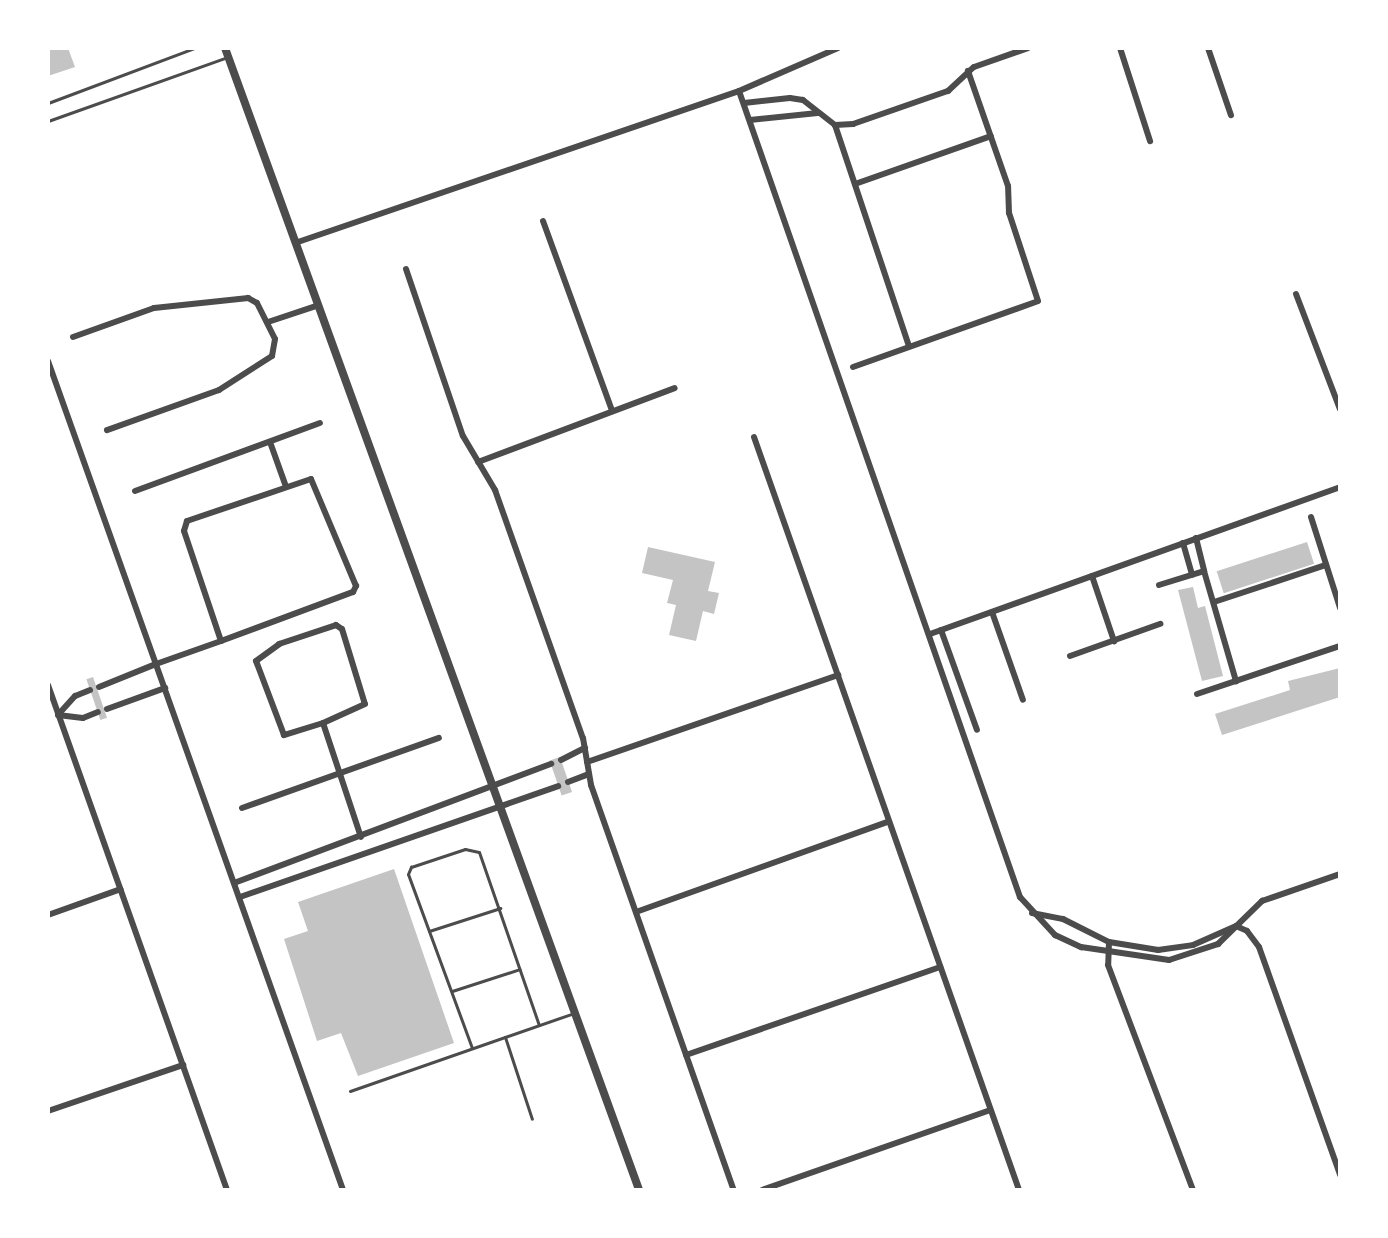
<!DOCTYPE html>
<html>
<head>
<meta charset="utf-8">
<style>
	body { margin:0 }
	#map { position:relative; width:1388px; height:1238px; overflow:hidden; background:#fff; font-family:"Asap Condensed",sans-serif }
	div>[style] { position:absolute }
	[style*='--x'] { left:calc(var(--x)*1px); top:calc(var(--y)*1px); width:calc(var(--w)*1px); rotate:calc(var(--a)*1deg) }
	.building>* { inset:0; background:#c4c4c4; transform-origin:0 0 }
	.service>* { height:3px; margin:-1.5px; padding:0 1.5px; transform-origin:1.5px; border-radius:1.5px; background:#4c4c4c }
	.minor>* { height:6px; margin:-3px; padding:0 3px; transform-origin:3px; border-radius:3px; background:#4c4c4c }
	.tertiary>* { height:8px; margin:-4px; padding:0 4px; transform-origin:4px; border-radius:4px; background:#4c4c4c }
	span { translate:-50% -50%; white-space:nowrap; text-align:center; line-height:1.15; -webkit-text-stroke:8px #fff; paint-order:stroke }
	.frame { position:absolute; inset:0; border:50px solid #fff; pointer-events:none }
</style>
</head>
<body>
<div id="map">
	<div class="building">
		<div style="clip-path:polygon(48px 48px,68px 48px,75px 67px,48px 76px)"></div>
		<div style="left:1307px;top:542px;width:23px;height:95px;rotate:72deg"></div>
		<div style="clip-path:polygon(648px 547px,715px 562px,708px 591px,719px 593px,714px 614px,703px 611px,696px 641px,669px 635px,676px 605px,667px 603px,673px 580px,642px 573px)"></div>
		<div style="clip-path:polygon(1193px 587px,1198px 608px,1205px 606px,1223px 676px,1202px 681px,1178px 590px)"></div>
		<div style="clip-path:polygon(1340px 668px,1340px 697px,1222px 735px,1215px 714px,1290px 690px,1288px 681px)"></div>
		<div style="left:93px;top:677px;width:43px;height:7px;rotate:71deg"></div>
		<div style="left:560px;top:757px;width:37px;height:11px;rotate:71deg"></div>
		<div style="clip-path:polygon(394px 869px,454px 1043px,358px 1076px,341px 1033px,317px 1041px,284px 939px,308px 931px,298px 902px)"></div>
	</div>
	<div class="service">
		<div style="--x:48;--y:103;--w:156;--a:-20.6"></div>
		<div style="--x:48;--y:121;--w:188;--a:-19.6"></div>
		<div style="--x:429;--y:931;--w:75;--a:-17.9"></div>
		<div style="--x:452;--y:991;--w:71;--a:-17.9"></div>
		<div style="--x:505;--y:1037;--w:86;--a:71.8"></div>
		<div style="--x:472;--y:1048;--w:185;--a:-110.2"></div>
		<div style="--x:408;--y:874;--w:8;--a:-67"></div>
		<div style="--x:411;--y:867;--w:57;--a:-18.4"></div>
		<div style="--x:465;--y:849;--w:14;--a:12"></div>
		<div style="--x:479;--y:852;--w:183;--a:70.9"></div>
		<div style="--x:350;--y:1091;--w:234;--a:-19.2"></div>
	</div>
	<div class="minor">
		<div style="--x:1120;--y:48;--w:98;--a:72.1"></div>
		<div style="--x:1208;--y:48;--w:71;--a:71.1"></div>
		<div style="--x:739;--y:91;--w:854;--a:70.78"></div>
		<div style="--x:1020;--y:897;--w:52;--a:47.4"></div>
		<div style="--x:1055;--y:935;--w:29;--a:25"></div>
		<div style="--x:1081;--y:947;--w:89;--a:8.4"></div>
		<div style="--x:1169;--y:960;--w:52;--a:-18.1"></div>
		<div style="--x:1218;--y:944;--w:62;--a:-44.3"></div>
		<div style="--x:1262;--y:901;--w:83;--a:-19.1"></div>
		<div style="--x:744;--y:103;--w:46;--a:-6.2"></div>
		<div style="--x:790;--y:98;--w:13;--a:9"></div>
		<div style="--x:803;--y:100;--w:41;--a:38"></div>
		<div style="--x:835;--y:125;--w:18;--a:-3"></div>
		<div style="--x:853;--y:124;--w:101;--a:-19.2"></div>
		<div style="--x:948;--y:91;--w:35;--a:-43"></div>
		<div style="--x:974;--y:67;--w:57;--a:-19.4"></div>
		<div style="--x:750;--y:120;--w:68;--a:-5.9"></div>
		<div style="--x:835;--y:125;--w:233;--a:71.5"></div>
		<div style="--x:855;--y:184;--w:144;--a:-19.4"></div>
		<div style="--x:543;--y:221;--w:202;--a:70"></div>
		<div style="--x:295;--y:243;--w:469;--a:-18.9"></div>
		<div style="--x:739;--y:91;--w:108;--a:-23.5"></div>
		<div style="--x:406;--y:269;--w:176;--a:71.2"></div>
		<div style="--x:463;--y:436;--w:63;--a:59.3"></div>
		<div style="--x:495;--y:490;--w:263;--a:70.5"></div>
		<div style="--x:583;--y:738;--w:48;--a:80.3"></div>
		<div style="--x:591;--y:785;--w:430;--a:70.6"></div>
		<div style="--x:1296;--y:294;--w:123;--a:69.1"></div>
		<div style="--x:268;--y:322;--w:51;--a:-18.4"></div>
		<div style="--x:73;--y:337;--w:86;--a:-19.7"></div>
		<div style="--x:154;--y:308;--w:95;--a:-6.1"></div>
		<div style="--x:248;--y:298;--w:10;--a:29"></div>
		<div style="--x:257;--y:303;--w:40;--a:63.4"></div>
		<div style="--x:275;--y:339;--w:17;--a:100"></div>
		<div style="--x:272;--y:356;--w:63;--a:147.3"></div>
		<div style="--x:219;--y:390;--w:119;--a:160.3"></div>
		<div style="--x:48;--y:361;--w:880;--a:70.41"></div>
		<div style="--x:853;--y:367;--w:196;--a:-19.6"></div>
		<div style="--x:1038;--y:301;--w:93;--a:-108.2"></div>
		<div style="--x:1009;--y:213;--w:27;--a:-92"></div>
		<div style="--x:1008;--y:186;--w:122;--a:-109.2"></div>
		<div style="--x:754;--y:437;--w:798;--a:70.61"></div>
		<div style="--x:270;--y:442;--w:45;--a:70.3"></div>
		<div style="--x:478;--y:462;--w:210;--a:-20.6"></div>
		<div style="--x:135;--y:491;--w:197;--a:-20.2"></div>
		<div style="--x:1311;--y:517;--w:96;--a:72.3"></div>
		<div style="--x:1196;--y:538;--w:34;--a:76"></div>
		<div style="--x:1183;--y:543;--w:33;--a:74"></div>
		<div style="--x:1092;--y:576;--w:69;--a:71.3"></div>
		<div style="--x:1159;--y:585;--w:47;--a:-17.3"></div>
		<div style="--x:1204;--y:571;--w:115;--a:73.8"></div>
		<div style="--x:1214;--y:602;--w:118;--a:-18.3"></div>
		<div style="--x:992;--y:612;--w:93;--a:70.6"></div>
		<div style="--x:941;--y:630;--w:106;--a:70.2"></div>
		<div style="--x:930;--y:634;--w:436;--a:-19.7"></div>
		<div style="--x:1070;--y:656;--w:96;--a:-19.6"></div>
		<div style="--x:48;--y:685;--w:536;--a:70.48"></div>
		<div style="--x:99;--y:687;--w:61;--a:-22"></div>
		<div style="--x:156;--y:664;--w:69;--a:-19.5"></div>
		<div style="--x:221;--y:641;--w:141;--a:-20.4"></div>
		<div style="--x:353;--y:592;--w:7;--a:-63"></div>
		<div style="--x:356;--y:586;--w:116;--a:-112.8"></div>
		<div style="--x:311;--y:479;--w:131;--a:161.3"></div>
		<div style="--x:187;--y:521;--w:10;--a:107"></div>
		<div style="--x:184;--y:531;--w:116;--a:71.4"></div>
		<div style="--x:90;--y:690;--w:16;--a:158"></div>
		<div style="--x:75;--y:696;--w:25;--a:132"></div>
		<div style="--x:58;--y:715;--w:25;--a:7"></div>
		<div style="--x:83;--y:718;--w:16;--a:-22"></div>
		<div style="--x:1197;--y:694;--w:151;--a:-18.6"></div>
		<div style="--x:107;--y:709;--w:62;--a:-19.9"></div>
		<div style="--x:323;--y:723;--w:41;--a:162.9"></div>
		<div style="--x:284;--y:735;--w:79;--a:-110.7"></div>
		<div style="--x:256;--y:661;--w:29;--a:-36"></div>
		<div style="--x:279;--y:644;--w:60;--a:-18.4"></div>
		<div style="--x:336;--y:625;--w:7;--a:34"></div>
		<div style="--x:342;--y:629;--w:78;--a:73"></div>
		<div style="--x:365;--y:704;--w:46;--a:155.7"></div>
		<div style="--x:323;--y:723;--w:120;--a:71.6"></div>
		<div style="--x:561;--y:760;--w:27;--a:-27"></div>
		<div style="--x:587;--y:762;--w:266;--a:-19.1"></div>
		<div style="--x:568;--y:782;--w:22;--a:-21"></div>
		<div style="--x:242;--y:808;--w:209;--a:-19.6"></div>
		<div style="--x:234;--y:883;--w:339;--a:-20.6"></div>
		<div style="--x:240;--y:897;--w:337;--a:-19.2"></div>
		<div style="--x:636;--y:912;--w:268;--a:-19.7"></div>
		<div style="--x:1032;--y:913;--w:32;--a:11"></div>
		<div style="--x:1063;--y:919;--w:51;--a:26.6"></div>
		<div style="--x:1109;--y:942;--w:50;--a:9.3"></div>
		<div style="--x:1158;--y:950;--w:35;--a:-8"></div>
		<div style="--x:1193;--y:945;--w:47;--a:-23.8"></div>
		<div style="--x:1236;--y:926;--w:12;--a:24"></div>
		<div style="--x:1247;--y:931;--w:20;--a:53"></div>
		<div style="--x:1259;--y:947;--w:242;--a:70.4"></div>
		<div style="--x:48;--y:915;--w:77;--a:-19.6"></div>
		<div style="--x:1109;--y:942;--w:23;--a:92"></div>
		<div style="--x:1108;--y:965;--w:241;--a:69.3"></div>
		<div style="--x:686;--y:1055;--w:269;--a:-19.1"></div>
		<div style="--x:48;--y:1111;--w:143;--a:-18.8"></div>
		<div style="--x:762;--y:1190;--w:242;--a:-19.3"></div>
	</div>
	<div class="tertiary">
		<div style="--x:225;--y:48;--w:1215;--a:70.07"></div>
	</div>
	<div class="frame"></div>
</div>
</body>
</html>
